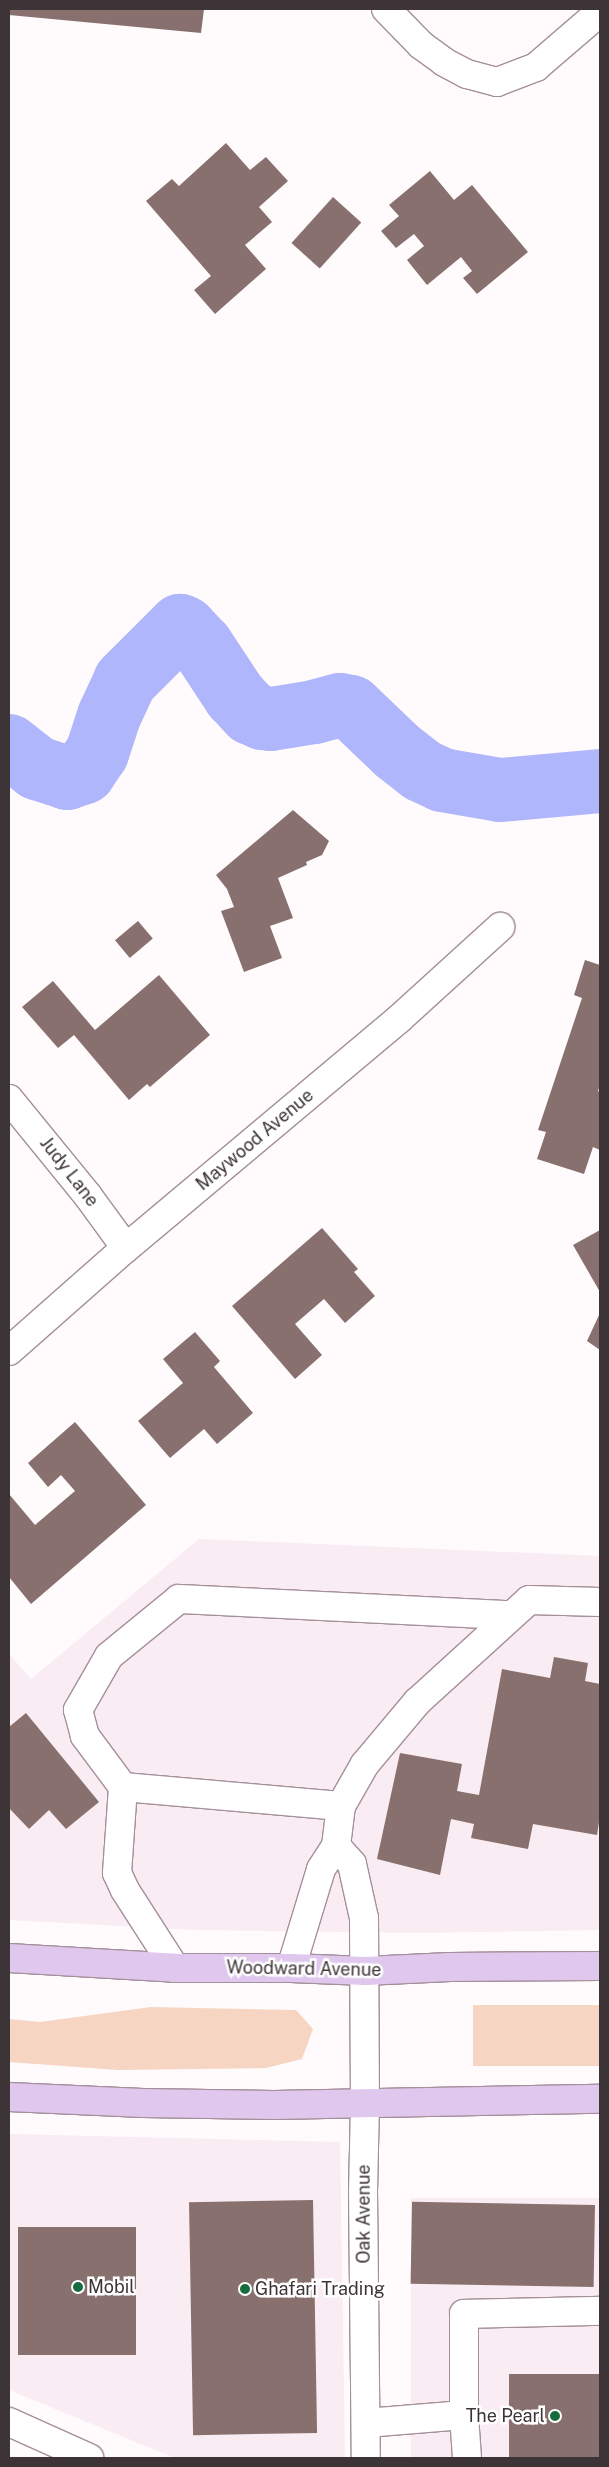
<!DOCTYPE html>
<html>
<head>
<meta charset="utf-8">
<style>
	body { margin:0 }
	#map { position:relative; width:609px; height:2467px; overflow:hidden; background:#fffafc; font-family:"Public Sans",sans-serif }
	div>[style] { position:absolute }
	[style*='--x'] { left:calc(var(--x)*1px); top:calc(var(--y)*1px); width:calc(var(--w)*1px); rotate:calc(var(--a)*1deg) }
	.built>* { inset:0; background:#f9ecf2; transform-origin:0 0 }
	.green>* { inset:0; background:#f6d6c2; transform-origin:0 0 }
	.river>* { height:64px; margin:-32px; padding:0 32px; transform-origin:32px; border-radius:32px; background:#afb6fb }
	.building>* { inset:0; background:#88706f; transform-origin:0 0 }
	.roads { filter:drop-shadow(1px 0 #a58f9a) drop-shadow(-1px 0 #a58f9a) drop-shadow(0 1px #a58f9a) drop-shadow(0 -1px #a58f9a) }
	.minor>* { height:28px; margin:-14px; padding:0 14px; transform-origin:14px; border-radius:14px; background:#fff }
	.major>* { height:28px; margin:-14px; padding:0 14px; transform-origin:14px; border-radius:14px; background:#dfc7ed }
	.dots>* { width:14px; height:14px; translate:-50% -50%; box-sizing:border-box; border:2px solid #fff; border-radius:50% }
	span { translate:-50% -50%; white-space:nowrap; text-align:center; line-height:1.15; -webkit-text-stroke:5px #fff; paint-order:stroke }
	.street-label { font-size:18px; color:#3d3438 }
	.poi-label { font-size:18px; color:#3d3438 }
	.left { translate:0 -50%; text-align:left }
	.right { translate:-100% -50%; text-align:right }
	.frame { position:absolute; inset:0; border:10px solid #3d3438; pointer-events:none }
</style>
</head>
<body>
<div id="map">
	<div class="built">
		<div style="clip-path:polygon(199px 1539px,600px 1556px,600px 1930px,415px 1933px,198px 1930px,9px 1920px,9px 1654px,31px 1679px)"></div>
		<div style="clip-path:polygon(9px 2134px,340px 2142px,345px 2458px,175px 2458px,9px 2390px)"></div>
		<div style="left:600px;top:2198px;width:260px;height:189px;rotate:90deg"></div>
	</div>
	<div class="green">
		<div style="left:473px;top:2005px;width:127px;height:61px"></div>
		<div style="clip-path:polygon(151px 2007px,296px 2010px,313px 2029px,302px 2059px,266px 2068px,118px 2070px,9px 2062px,9px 2019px,40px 2022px)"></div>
	</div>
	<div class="river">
		<div style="--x:9;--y:746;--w:36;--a:38"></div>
		<div style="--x:37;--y:768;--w:32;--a:18"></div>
		<div style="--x:67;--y:778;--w:18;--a:-19"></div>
		<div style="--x:84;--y:772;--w:23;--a:-56"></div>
		<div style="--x:97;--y:753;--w:39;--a:-72"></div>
		<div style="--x:109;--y:716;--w:38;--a:-65"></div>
		<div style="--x:125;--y:681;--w:78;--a:-45"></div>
		<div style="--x:180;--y:626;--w:5;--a:22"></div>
		<div style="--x:185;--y:628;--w:25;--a:47"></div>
		<div style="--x:202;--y:646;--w:60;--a:56.6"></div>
		<div style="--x:235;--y:696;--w:23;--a:47"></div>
		<div style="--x:251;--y:713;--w:12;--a:24"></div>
		<div style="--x:262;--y:718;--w:9;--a:6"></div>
		<div style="--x:271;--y:719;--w:44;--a:-9.2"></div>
		<div style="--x:314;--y:712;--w:27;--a:-15"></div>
		<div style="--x:340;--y:705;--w:11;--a:10"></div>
		<div style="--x:351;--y:707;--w:64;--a:43.7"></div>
		<div style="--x:397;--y:751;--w:31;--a:38"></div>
		<div style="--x:421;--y:770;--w:23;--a:25"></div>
		<div style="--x:442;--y:780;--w:59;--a:9.8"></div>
		<div style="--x:500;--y:790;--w:100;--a:-5.1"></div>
	</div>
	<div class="building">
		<div style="clip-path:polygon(9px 9px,204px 9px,201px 33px,9px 15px)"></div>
		<div style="clip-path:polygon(226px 143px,250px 170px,266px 157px,288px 181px,259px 207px,272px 222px,245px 245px,266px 269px,215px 314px,194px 290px,211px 276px,146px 201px,172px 179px,179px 186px)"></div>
		<div style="clip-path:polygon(430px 171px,454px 200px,472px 185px,528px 252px,477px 294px,463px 278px,472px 271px,461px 257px,427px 285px,407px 260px,424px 246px,414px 234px,396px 248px,381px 231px,399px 216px,389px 205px)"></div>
		<div style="left:333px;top:197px;width:38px;height:62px;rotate:42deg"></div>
		<div style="clip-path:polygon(293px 810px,329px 841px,322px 855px,306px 862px,307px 865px,278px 878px,293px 918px,270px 926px,282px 958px,244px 972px,221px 911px,234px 907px,227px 889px,216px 875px)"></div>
		<div style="left:138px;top:921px;width:23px;height:30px;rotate:50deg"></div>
		<div style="clip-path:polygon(585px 960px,600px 965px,600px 1085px,598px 1091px,600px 1092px,600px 1150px,593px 1147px,584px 1174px,537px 1159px,546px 1132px,538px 1130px,582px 998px,574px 995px)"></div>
		<div style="clip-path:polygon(159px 975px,210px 1035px,150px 1087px,147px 1084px,129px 1100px,74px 1035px,58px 1048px,22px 1007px,53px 981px,95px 1030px)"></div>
		<div style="clip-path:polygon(322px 1228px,358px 1269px,354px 1272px,375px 1296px,345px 1323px,324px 1299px,295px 1324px,322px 1355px,295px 1379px,232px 1306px)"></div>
		<div style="clip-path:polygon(600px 1230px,600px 1292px,573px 1245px)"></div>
		<div style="clip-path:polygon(600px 1313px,600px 1350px,587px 1341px)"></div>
		<div style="clip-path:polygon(195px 1332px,220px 1361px,214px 1367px,253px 1413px,217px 1444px,204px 1429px,170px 1458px,138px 1421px,183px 1383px,163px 1359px)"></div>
		<div style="clip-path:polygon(75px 1422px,146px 1505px,31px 1604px,9px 1577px,9px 1494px,35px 1525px,75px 1491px,61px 1475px,48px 1487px,28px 1463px)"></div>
		<div style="clip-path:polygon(554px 1657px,588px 1663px,585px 1681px,600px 1684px,600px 1816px,597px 1835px,533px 1824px,528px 1849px,471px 1838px,474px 1824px,451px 1819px,440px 1875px,377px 1859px,400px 1753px,462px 1764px,457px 1791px,479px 1795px,502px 1669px,550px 1678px)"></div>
		<div style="clip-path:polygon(26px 1713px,99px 1802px,66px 1829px,49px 1810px,29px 1829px,9px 1808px,9px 1727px)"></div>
		<div style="left:313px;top:2200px;width:233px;height:124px;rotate:89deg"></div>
		<div style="left:595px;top:2205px;width:82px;height:183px;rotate:91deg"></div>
		<div style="left:136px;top:2227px;width:128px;height:118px;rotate:90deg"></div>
		<div style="left:509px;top:2374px;width:91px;height:84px"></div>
	</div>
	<div class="roads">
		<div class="minor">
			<div style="--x:386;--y:9;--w:50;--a:45.8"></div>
			<div style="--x:421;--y:45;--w:29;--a:36"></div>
			<div style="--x:444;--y:62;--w:26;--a:28"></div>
			<div style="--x:467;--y:74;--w:31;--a:15"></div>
			<div style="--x:497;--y:82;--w:42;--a:-21"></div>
			<div style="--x:536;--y:67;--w:84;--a:-40.7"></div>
			<div style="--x:9;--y:1099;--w:125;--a:50.8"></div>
			<div style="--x:88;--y:1196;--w:64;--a:53.8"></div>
			<div style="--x:9;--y:1351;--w:156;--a:-41.4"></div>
			<div style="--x:126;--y:1248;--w:356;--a:-40"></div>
			<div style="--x:399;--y:1019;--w:137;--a:-42.3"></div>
			<div style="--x:123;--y:1787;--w:219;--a:5"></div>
			<div style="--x:336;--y:1846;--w:24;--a:48"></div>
			<div style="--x:352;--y:1864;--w:55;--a:77.5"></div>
			<div style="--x:364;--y:1918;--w:186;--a:89.7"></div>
			<div style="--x:365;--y:2104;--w:87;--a:91.3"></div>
			<div style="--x:363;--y:2191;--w:267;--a:89.4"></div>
			<div style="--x:175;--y:1968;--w:93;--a:-122.7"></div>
			<div style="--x:125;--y:1890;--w:19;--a:-115"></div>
			<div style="--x:117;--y:1873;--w:86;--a:-86"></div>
			<div style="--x:123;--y:1787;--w:64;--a:-126.7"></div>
			<div style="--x:85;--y:1736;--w:27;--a:-105"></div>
			<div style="--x:78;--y:1710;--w:62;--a:-60.1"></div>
			<div style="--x:109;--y:1656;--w:90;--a:-39.2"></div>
			<div style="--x:179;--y:1599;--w:332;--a:2.8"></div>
			<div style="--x:291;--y:1968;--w:103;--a:-73.1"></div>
			<div style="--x:321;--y:1869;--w:27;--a:-57"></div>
			<div style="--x:336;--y:1846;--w:40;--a:-82.9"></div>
			<div style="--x:341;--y:1806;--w:48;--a:-60.3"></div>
			<div style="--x:365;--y:1764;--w:81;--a:-50"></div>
			<div style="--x:417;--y:1702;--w:151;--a:-42.3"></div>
			<div style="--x:529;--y:1600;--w:71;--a:1.6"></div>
			<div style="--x:9;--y:2422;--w:88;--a:24.2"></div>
			<div style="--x:366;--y:2423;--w:98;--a:-4.7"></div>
			<div style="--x:467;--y:2458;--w:43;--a:-94"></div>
			<div style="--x:464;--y:2415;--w:101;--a:-90"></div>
			<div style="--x:464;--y:2314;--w:136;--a:-1.3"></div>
		</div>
		<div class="major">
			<div style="--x:9;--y:1958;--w:166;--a:3.4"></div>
			<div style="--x:175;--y:1968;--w:116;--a:0"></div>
			<div style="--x:291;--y:1968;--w:74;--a:2.3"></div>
			<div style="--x:365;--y:1971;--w:85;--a:-2.7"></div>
			<div style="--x:450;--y:1967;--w:150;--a:-0.4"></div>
			<div style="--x:9;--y:2097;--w:134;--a:2.6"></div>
			<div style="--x:143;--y:2103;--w:131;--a:0.9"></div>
			<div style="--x:274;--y:2105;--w:326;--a:-1.1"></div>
		</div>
	</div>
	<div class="dots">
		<div style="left:78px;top:2287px;background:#166c3e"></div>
		<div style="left:245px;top:2289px;background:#166c3e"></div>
		<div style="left:555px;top:2416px;background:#166c3e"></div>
	</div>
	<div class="street-label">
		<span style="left:255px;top:1140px;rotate:-40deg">Maywood Avenue</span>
		<span style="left:69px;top:1172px;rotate:52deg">Judy Lane</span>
		<span style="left:304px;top:1969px;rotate:1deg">Woodward Avenue</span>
		<span style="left:364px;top:2214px;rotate:-90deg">Oak Avenue</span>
	</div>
	<div class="poi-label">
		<span class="left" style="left:88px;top:2287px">Mobil</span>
		<span class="left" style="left:255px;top:2289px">Ghafari Trading</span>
		<span class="right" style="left:545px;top:2416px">The Pearl</span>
	</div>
	<div class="frame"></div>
</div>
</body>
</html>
